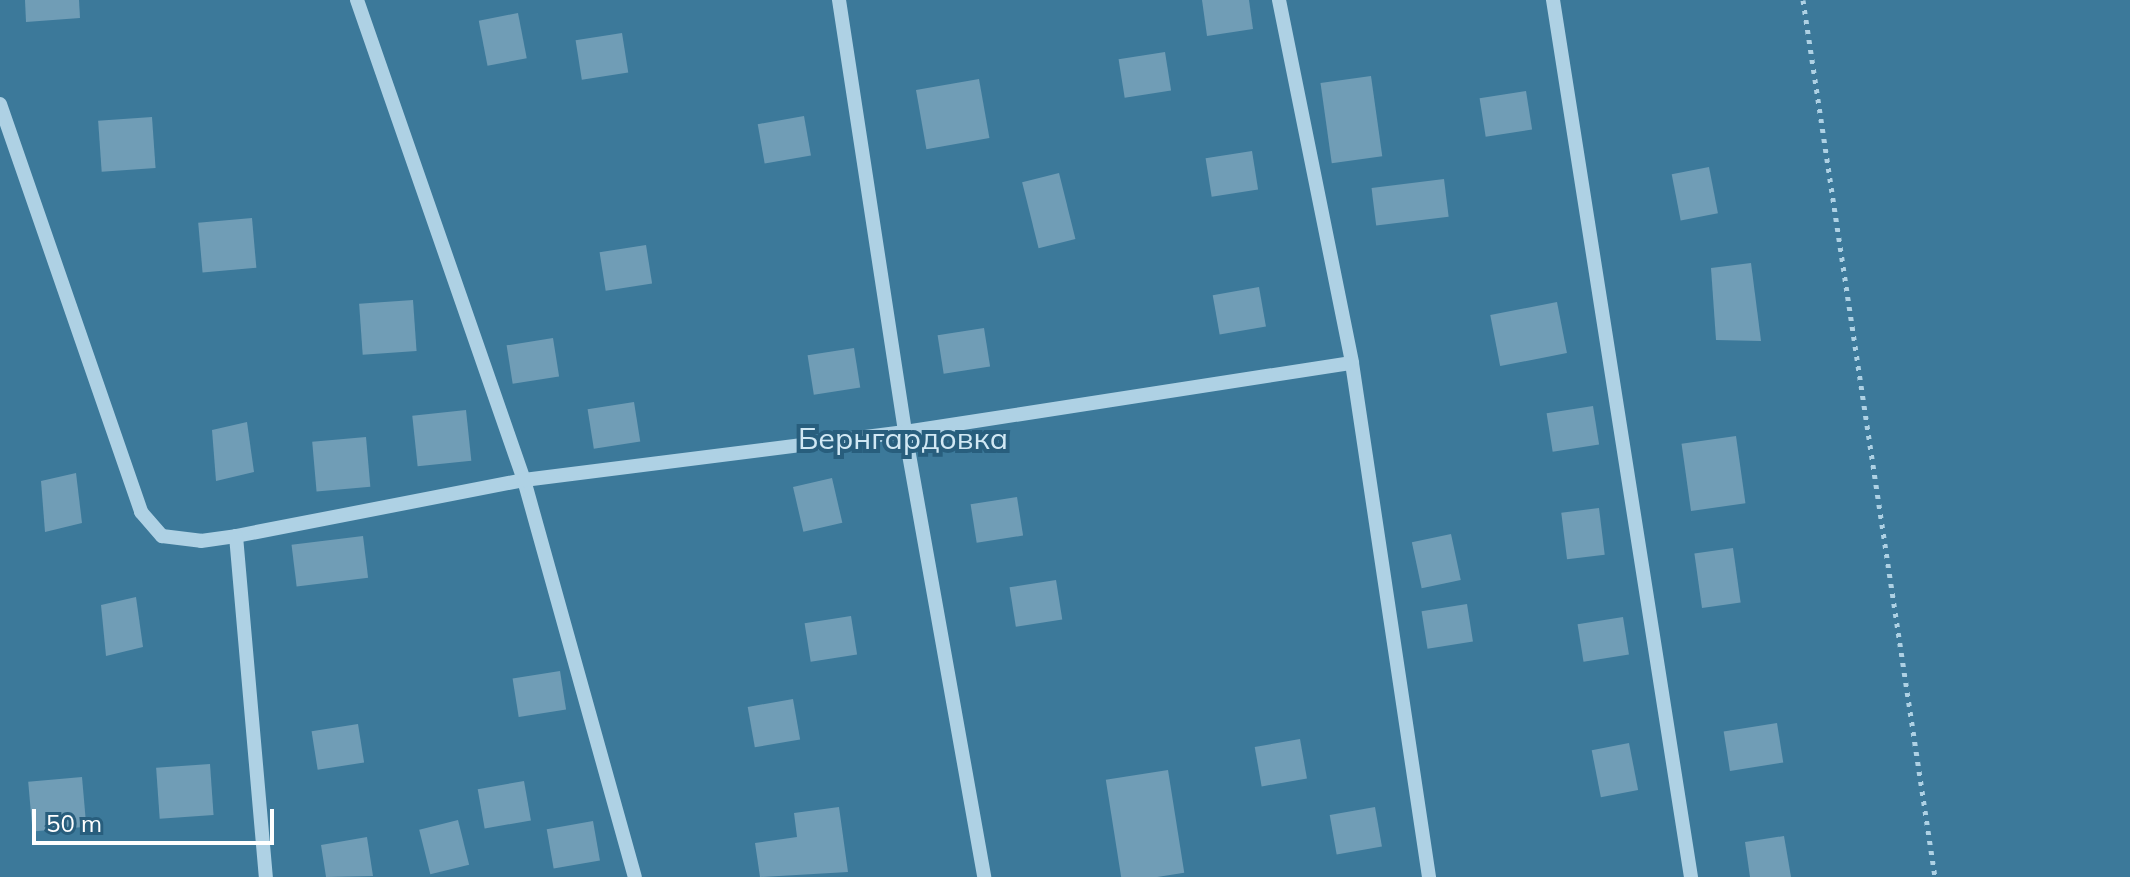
<!DOCTYPE html>
<html>
<head>
<meta charset="utf-8">
<style>
	body { margin:0 }
	#map { position:relative; width:2130px; height:877px; overflow:hidden; background:#285e7d; font-family:Mulish,sans-serif }
	div>[style] { position:absolute }
	[style*='--x'] { left:calc(var(--x)*1px); top:calc(var(--y)*1px); width:calc(var(--w)*1px); rotate:calc(var(--a)*1deg) }
	.green>* { inset:0; background:#3c799a; transform-origin:0 0 }
	.building>* { inset:0; background:#709db6; transform-origin:0 0 }
	.path>* { height:5px; margin-top:-2.5px; transform-origin:0; background:repeating-linear-gradient(90deg,#aed1e4 0 4px,transparent 0 10px) }
	.minor>* { height:14px; margin:-7px; padding:0 7px; transform-origin:7px; border-radius:7px; background:#aed1e4 }
	span { translate:-50% -50%; white-space:nowrap; text-align:center; line-height:1.15; -webkit-text-stroke:8px #285e7d; paint-order:stroke }
	.park-label { font-size:30px; color:#d1e8f4 }
	.scale { position:absolute; left:32px; top:809px; width:242px; height:36px; box-sizing:border-box; border:4px solid #fff; border-top:0; padding-left:10px; font-size:24px; line-height:28px; white-space:nowrap; color:#fff; -webkit-text-stroke:6px #285e7d; paint-order:stroke }
</style>
</head>
<body>
<div id="map">
	<div class="green">
		<div style="left:0;top:0;width:2130px;height:877px"></div>
	</div>
	<div class="building">
		<div style="clip-path:polygon(25px 0,79px 0,80px 18px,26px 22px)"></div>
		<div style="clip-path:polygon(1202px 0,1249px 0,1253px 29px,1207px 36px)"></div>
		<div style="left:518px;top:13px;width:46px;height:40px;rotate:79deg"></div>
		<div style="left:622px;top:33px;width:40px;height:47px;rotate:81deg"></div>
		<div style="left:1165px;top:52px;width:39px;height:47px;rotate:81deg"></div>
		<div style="left:1371px;top:76px;width:81px;height:51px;rotate:82deg"></div>
		<div style="left:979px;top:79px;width:60px;height:64px;rotate:80deg"></div>
		<div style="left:1526px;top:91px;width:39px;height:47px;rotate:81deg"></div>
		<div style="left:804px;top:116px;width:40px;height:47px;rotate:80deg"></div>
		<div style="left:152px;top:117px;width:51px;height:54px;rotate:86deg"></div>
		<div style="left:1252px;top:151px;width:39px;height:47px;rotate:81deg"></div>
		<div style="left:1709px;top:167px;width:47px;height:38px;rotate:79deg"></div>
		<div style="left:1059px;top:173px;width:68px;height:38px;rotate:76deg"></div>
		<div style="left:1444px;top:179px;width:38px;height:73px;rotate:83deg"></div>
		<div style="left:252px;top:218px;width:50px;height:54px;rotate:85deg"></div>
		<div style="left:646px;top:245px;width:39px;height:47px;rotate:81deg"></div>
		<div style="clip-path:polygon(1751px 263px,1761px 341px,1716px 340px,1711px 268px)"></div>
		<div style="left:1259px;top:287px;width:40px;height:47px;rotate:80deg"></div>
		<div style="left:413px;top:300px;width:51px;height:54px;rotate:86deg"></div>
		<div style="left:1557px;top:302px;width:52px;height:68px;rotate:79deg"></div>
		<div style="left:984px;top:328px;width:39px;height:47px;rotate:81deg"></div>
		<div style="left:553px;top:338px;width:39px;height:47px;rotate:81deg"></div>
		<div style="left:854px;top:348px;width:40px;height:47px;rotate:81deg"></div>
		<div style="left:634px;top:402px;width:40px;height:47px;rotate:81deg"></div>
		<div style="left:1593px;top:406px;width:39px;height:47px;rotate:81deg"></div>
		<div style="left:466px;top:410px;width:51px;height:54px;rotate:84deg"></div>
		<div style="clip-path:polygon(247px 422px,254px 472px,216px 481px,212px 430px)"></div>
		<div style="left:1736px;top:436px;width:68px;height:55px;rotate:82deg"></div>
		<div style="left:366px;top:437px;width:50px;height:54px;rotate:85deg"></div>
		<div style="clip-path:polygon(76px 473px,82px 523px,45px 532px,41px 481px)"></div>
		<div style="left:832px;top:478px;width:46px;height:40px;rotate:77deg"></div>
		<div style="left:1017px;top:497px;width:39px;height:47px;rotate:81deg"></div>
		<div style="left:1599px;top:508px;width:47px;height:38px;rotate:83deg"></div>
		<div style="left:1451px;top:534px;width:47px;height:40px;rotate:78deg"></div>
		<div style="left:363px;top:536px;width:42px;height:72px;rotate:83deg"></div>
		<div style="left:1733px;top:548px;width:55px;height:39px;rotate:82deg"></div>
		<div style="left:1056px;top:580px;width:40px;height:47px;rotate:81deg"></div>
		<div style="clip-path:polygon(136px 597px,143px 647px,106px 656px,101px 605px)"></div>
		<div style="left:1467px;top:604px;width:38px;height:46px;rotate:81deg"></div>
		<div style="left:851px;top:616px;width:39px;height:47px;rotate:81deg"></div>
		<div style="left:1623px;top:617px;width:38px;height:46px;rotate:81deg"></div>
		<div style="left:560px;top:671px;width:39px;height:48px;rotate:81deg"></div>
		<div style="left:793px;top:699px;width:41px;height:46px;rotate:80deg"></div>
		<div style="left:1777px;top:723px;width:40px;height:54px;rotate:81deg"></div>
		<div style="left:358px;top:724px;width:39px;height:47px;rotate:81deg"></div>
		<div style="left:1300px;top:739px;width:40px;height:46px;rotate:80deg"></div>
		<div style="left:1629px;top:743px;width:48px;height:38px;rotate:79deg"></div>
		<div style="left:210px;top:764px;width:51px;height:54px;rotate:86deg"></div>
		<div style="left:1168px;top:770px;width:104px;height:63px;rotate:81deg"></div>
		<div style="left:82px;top:777px;width:50px;height:54px;rotate:85deg"></div>
		<div style="left:524px;top:781px;width:40px;height:47px;rotate:80deg"></div>
		<div style="clip-path:polygon(839px 807px,848px 872px,760px 877px,755px 843px,797px 837px,794px 813px)"></div>
		<div style="left:1375px;top:807px;width:40px;height:46px;rotate:80deg"></div>
		<div style="left:458px;top:820px;width:46px;height:40px;rotate:76deg"></div>
		<div style="left:593px;top:821px;width:40px;height:47px;rotate:80deg"></div>
		<div style="clip-path:polygon(1784px 836px,1791px 877px,1750px 877px,1745px 842px)"></div>
		<div style="clip-path:polygon(367px 837px,373px 876px,326px 877px,321px 845px)"></div>
	</div>
	<div class="path">
		<div style="--x:1803;--y:0;--w:887;--a:81.44"></div>
	</div>
	<div class="minor">
		<div style="--x:357;--y:0;--w:508;--a:70.82"></div>
		<div style="--x:524;--y:480;--w:412;--a:74.4"></div>
		<div style="--x:839;--y:0;--w:437;--a:81.3"></div>
		<div style="--x:905;--y:432;--w:452;--a:79.9"></div>
		<div style="--x:1279;--y:0;--w:370;--a:78.6"></div>
		<div style="--x:1352;--y:363;--w:520;--a:81.48"></div>
		<div style="--x:1553;--y:0;--w:888;--a:81.06"></div>
		<div style="--x:0;--y:104;--w:432;--a:70.9"></div>
		<div style="--x:141;--y:512;--w:32;--a:49"></div>
		<div style="--x:162;--y:536;--w:39;--a:7"></div>
		<div style="--x:201;--y:541;--w:35;--a:-8"></div>
		<div style="--x:236;--y:536;--w:293;--a:-11"></div>
		<div style="--x:524;--y:480;--w:384;--a:-7.2"></div>
		<div style="--x:905;--y:432;--w:452;--a:-8.8"></div>
		<div style="--x:236;--y:536;--w:342;--a:85"></div>
	</div>
	<div class="park-label">
		<span style="left:903px;top:438px">Бернгардовка</span>
	</div>
	<div class="scale">50 m</div>
</div>
</body>
</html>
